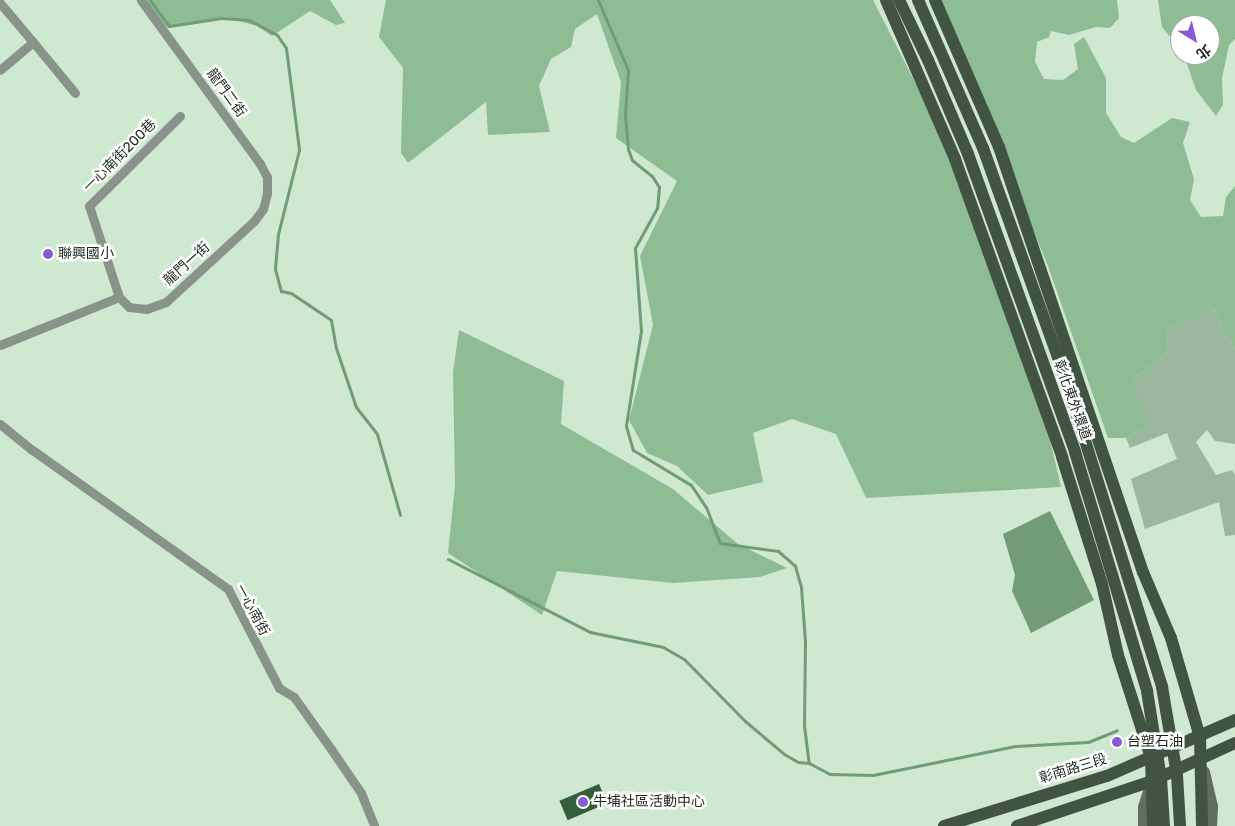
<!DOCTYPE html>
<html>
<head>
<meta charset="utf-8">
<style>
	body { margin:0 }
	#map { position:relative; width:1235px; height:826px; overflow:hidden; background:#cfe9d1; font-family:Rubik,"Noto Sans TC",sans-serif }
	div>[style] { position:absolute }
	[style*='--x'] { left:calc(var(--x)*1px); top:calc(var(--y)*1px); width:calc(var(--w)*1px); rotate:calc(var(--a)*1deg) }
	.green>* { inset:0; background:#9ab89d }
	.forest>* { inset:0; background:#8ebc93 }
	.water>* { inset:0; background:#709d75 }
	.stream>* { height:3px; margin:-1.5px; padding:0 1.5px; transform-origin:1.5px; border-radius:1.5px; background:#709d75 }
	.building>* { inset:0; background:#345f3a; transform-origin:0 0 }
	.street>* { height:9px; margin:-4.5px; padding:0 4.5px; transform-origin:4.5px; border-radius:4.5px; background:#889389 }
	.secondary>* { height:12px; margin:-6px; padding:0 6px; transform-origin:6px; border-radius:6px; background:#5e6e60 }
	.primary>* { height:12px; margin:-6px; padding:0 6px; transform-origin:6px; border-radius:6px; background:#415443 }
	.primary-bridge>* { height:12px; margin:-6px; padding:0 6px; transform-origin:6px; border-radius:6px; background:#415443 }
	.dots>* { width:14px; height:14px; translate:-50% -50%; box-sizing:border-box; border:2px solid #fff; border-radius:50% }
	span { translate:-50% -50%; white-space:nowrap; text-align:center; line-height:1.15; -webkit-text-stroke:5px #fff; paint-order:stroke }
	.street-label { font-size:14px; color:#1f2820 }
	.poi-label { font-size:14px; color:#1f2820 }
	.left { translate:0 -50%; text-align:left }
	.north { position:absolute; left:1170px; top:15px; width:50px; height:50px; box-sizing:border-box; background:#fff; border:1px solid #a5a9a6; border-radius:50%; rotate:144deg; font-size:14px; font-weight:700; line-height:20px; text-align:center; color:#1f2820 }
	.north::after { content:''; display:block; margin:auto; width:18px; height:22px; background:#885bd5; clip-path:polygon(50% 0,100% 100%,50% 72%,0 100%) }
</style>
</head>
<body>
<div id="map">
	<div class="green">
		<div style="clip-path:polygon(1211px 309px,1217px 312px,1223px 332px,1235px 349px,1235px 444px,1215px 441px,1207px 430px,1196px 442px,1216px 475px,1232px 470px,1235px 475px,1235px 535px,1225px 536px,1219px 502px,1145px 529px,1131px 479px,1177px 459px,1167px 433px,1130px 448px,1126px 438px,1143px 428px,1130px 381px,1168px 353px,1167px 329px)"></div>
	</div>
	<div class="forest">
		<div style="clip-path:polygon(136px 0,330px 0,345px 23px,336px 25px,310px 11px,272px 36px,257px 26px,225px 17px,158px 29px)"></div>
		<div style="clip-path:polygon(386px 0,873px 0,925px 102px,984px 241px,1040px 398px,1061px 487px,866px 498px,836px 434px,792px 419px,753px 433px,763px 482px,708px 495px,677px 466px,647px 453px,629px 420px,653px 325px,640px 256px,677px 181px,616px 138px,621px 82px,597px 14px,575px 29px,571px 47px,551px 59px,539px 86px,550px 132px,488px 135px,486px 102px,408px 163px,401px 153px,403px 68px,379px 37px)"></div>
		<div style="clip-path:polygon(932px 0,1117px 0,1119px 18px,1110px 28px,1096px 27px,1069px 35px,1051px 31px,1049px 37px,1037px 42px,1035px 62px,1044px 79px,1063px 80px,1078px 69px,1074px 44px,1084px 37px,1106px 78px,1106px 113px,1121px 137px,1134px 143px,1172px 118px,1190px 122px,1183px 143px,1194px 179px,1190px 200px,1201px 217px,1223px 216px,1226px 197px,1235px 186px,1235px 349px,1223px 332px,1217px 312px,1212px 309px,1167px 329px,1168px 353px,1130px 381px,1147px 415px,1143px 428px,1126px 438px,1108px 438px,1048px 266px,1003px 157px)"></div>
		<div style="clip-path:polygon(1158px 0,1235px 0,1235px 39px,1229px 45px,1222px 78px,1223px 105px,1216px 116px,1196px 90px,1184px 55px,1210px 55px,1210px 25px,1180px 25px,1180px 49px,1162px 27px)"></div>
		<div style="clip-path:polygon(459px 330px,564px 381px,561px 424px,673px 489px,738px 544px,787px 568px,760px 577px,673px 583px,557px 571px,542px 615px,448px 553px,455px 485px,453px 372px)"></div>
	</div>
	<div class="water">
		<div style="clip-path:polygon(1050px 511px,1094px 600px,1031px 633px,1012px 591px,1015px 575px,1003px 534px)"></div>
	</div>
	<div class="stream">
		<div style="--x:150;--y:0;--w:32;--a:54"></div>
		<div style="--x:169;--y:26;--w:53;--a:-8.7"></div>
		<div style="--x:221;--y:18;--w:28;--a:4"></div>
		<div style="--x:249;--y:20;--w:32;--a:28"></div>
		<div style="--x:277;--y:35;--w:16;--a:55"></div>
		<div style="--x:286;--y:48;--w:103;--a:82.7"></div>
		<div style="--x:299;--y:150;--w:87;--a:104"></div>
		<div style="--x:278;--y:234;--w:35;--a:95"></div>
		<div style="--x:275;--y:269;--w:23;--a:75"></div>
		<div style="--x:281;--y:291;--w:10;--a:11"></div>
		<div style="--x:291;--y:293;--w:48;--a:34"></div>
		<div style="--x:331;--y:320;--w:28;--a:80"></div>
		<div style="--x:336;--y:348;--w:62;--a:71.3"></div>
		<div style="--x:356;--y:407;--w:34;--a:52"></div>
		<div style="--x:377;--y:434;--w:84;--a:74.1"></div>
		<div style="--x:598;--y:0;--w:76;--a:66.8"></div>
		<div style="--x:628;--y:70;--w:45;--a:93.8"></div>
		<div style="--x:625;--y:115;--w:34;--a:85"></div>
		<div style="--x:628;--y:149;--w:12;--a:70"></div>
		<div style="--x:632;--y:160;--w:26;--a:39"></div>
		<div style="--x:652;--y:176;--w:13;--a:58"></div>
		<div style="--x:659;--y:187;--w:21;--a:95"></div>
		<div style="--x:657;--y:208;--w:46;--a:118.8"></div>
		<div style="--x:635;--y:248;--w:83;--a:85.9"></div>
		<div style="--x:641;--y:331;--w:96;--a:99"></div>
		<div style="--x:626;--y:426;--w:25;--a:74"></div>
		<div style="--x:633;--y:450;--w:68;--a:31.1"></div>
		<div style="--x:691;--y:485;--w:27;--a:56"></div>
		<div style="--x:706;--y:507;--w:39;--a:69"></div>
		<div style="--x:720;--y:543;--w:59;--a:7.9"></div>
		<div style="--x:778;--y:551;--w:23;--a:41"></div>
		<div style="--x:795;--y:566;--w:22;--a:74"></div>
		<div style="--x:801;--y:587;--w:55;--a:85.8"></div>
		<div style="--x:805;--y:642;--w:83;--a:90.7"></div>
		<div style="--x:804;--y:725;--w:38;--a:83"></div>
		<div style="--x:809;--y:763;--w:24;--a:28"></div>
		<div style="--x:830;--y:774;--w:43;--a:1.3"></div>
		<div style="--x:873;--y:775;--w:145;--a:-11.5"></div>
		<div style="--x:1015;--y:746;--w:73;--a:-3.1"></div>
		<div style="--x:1088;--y:742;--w:31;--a:-22"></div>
		<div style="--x:448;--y:559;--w:160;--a:27.2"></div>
		<div style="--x:590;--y:632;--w:75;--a:11.6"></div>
		<div style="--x:663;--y:647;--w:24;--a:30"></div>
		<div style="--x:684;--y:659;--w:87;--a:45.5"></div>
		<div style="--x:745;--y:721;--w:51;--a:40.2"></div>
		<div style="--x:784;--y:754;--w:16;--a:30"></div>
		<div style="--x:798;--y:762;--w:11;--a:5"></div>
	</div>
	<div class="building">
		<div style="left:599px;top:784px;width:21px;height:43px;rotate:67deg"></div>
	</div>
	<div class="street">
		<div style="--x:141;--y:0;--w:203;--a:54"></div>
		<div style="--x:260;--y:164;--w:15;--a:62"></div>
		<div style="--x:267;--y:177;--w:16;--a:90"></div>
		<div style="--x:267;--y:193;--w:16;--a:104"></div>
		<div style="--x:263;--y:209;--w:15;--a:127"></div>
		<div style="--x:254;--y:221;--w:120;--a:137.4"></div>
		<div style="--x:166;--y:302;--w:20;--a:160"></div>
		<div style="--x:147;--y:309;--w:18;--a:-174"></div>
		<div style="--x:129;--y:307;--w:14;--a:-135"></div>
		<div style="--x:119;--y:297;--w:96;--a:-108.2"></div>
		<div style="--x:89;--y:206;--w:128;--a:-44.7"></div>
		<div style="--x:0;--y:3;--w:51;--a:49.8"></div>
		<div style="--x:33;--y:42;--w:43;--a:139.7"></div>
		<div style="--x:33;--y:42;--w:66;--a:50.5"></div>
		<div style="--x:0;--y:345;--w:128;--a:-22"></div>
		<div style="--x:0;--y:424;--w:40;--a:39"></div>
		<div style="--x:31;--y:449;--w:242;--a:35.4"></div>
		<div style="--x:228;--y:589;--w:111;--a:62.7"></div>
		<div style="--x:279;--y:688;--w:17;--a:31"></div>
		<div style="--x:294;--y:697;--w:64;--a:54.6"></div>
		<div style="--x:331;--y:749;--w:53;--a:55.7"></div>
		<div style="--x:361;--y:793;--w:35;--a:68"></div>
	</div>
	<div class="secondary">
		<div style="--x:1204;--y:772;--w:36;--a:77"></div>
		<div style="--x:1212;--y:807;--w:19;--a:93"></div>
		<div style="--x:1144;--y:826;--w:19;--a:-90"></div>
		<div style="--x:1144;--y:807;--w:22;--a:-72"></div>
	</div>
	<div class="primary">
		<div style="--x:886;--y:0;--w:173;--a:66.5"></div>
		<div style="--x:955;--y:159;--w:317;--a:70.2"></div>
		<div style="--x:1062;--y:457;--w:133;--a:72.5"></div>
		<div style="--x:1102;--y:584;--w:73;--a:77.3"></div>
		<div style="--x:1118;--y:655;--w:108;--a:72.2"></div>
		<div style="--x:1151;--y:758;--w:68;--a:88.3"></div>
		<div style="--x:918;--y:0;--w:162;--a:66.3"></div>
		<div style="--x:983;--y:148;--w:246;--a:70.3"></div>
		<div style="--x:935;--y:0;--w:160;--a:66.5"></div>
		<div style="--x:999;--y:147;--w:449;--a:71.3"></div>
		<div style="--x:1143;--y:572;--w:72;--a:67"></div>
		<div style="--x:1171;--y:638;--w:103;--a:73.7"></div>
		<div style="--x:1200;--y:737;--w:89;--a:88.7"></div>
		<div style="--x:944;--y:826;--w:170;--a:-17.1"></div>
		<div style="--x:1107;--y:776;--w:140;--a:-23.6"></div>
		<div style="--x:1017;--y:826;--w:142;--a:-18.4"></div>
		<div style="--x:1152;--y:781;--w:91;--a:-24.6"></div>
	</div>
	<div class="primary-bridge">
		<div style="--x:899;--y:0;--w:67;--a:64.2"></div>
		<div style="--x:928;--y:60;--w:102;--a:66.9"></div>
		<div style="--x:968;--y:154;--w:317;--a:70.2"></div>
		<div style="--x:1075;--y:452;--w:250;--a:73.2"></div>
		<div style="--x:1147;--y:691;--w:88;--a:80.9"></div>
		<div style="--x:1161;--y:778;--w:48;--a:86.4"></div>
		<div style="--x:1066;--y:380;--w:322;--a:72.6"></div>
		<div style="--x:1162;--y:687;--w:89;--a:80.3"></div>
		<div style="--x:1177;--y:775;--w:51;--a:86.6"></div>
	</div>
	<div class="dots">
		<div style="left:48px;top:254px;background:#885bd5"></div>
		<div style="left:1117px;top:742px;background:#885bd5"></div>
		<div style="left:583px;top:802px;background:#885bd5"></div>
	</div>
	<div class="street-label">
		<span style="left:226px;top:93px;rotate:54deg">龍門二街</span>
		<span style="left:120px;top:156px;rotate:-45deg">一心南街200巷</span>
		<span style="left:187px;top:264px;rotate:-42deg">龍門一街</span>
		<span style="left:1072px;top:400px;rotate:70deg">彰化東外環道</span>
		<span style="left:252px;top:610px;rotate:62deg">一心南街</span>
		<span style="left:1073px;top:769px;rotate:-17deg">彰南路三段</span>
	</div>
	<div class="poi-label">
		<span class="left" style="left:58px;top:254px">聯興國小</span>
		<span class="left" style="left:1127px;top:742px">台塑石油</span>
		<span class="left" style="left:593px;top:802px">牛埔社區活動中心</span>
	</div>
	<div class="north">北</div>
</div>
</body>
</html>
